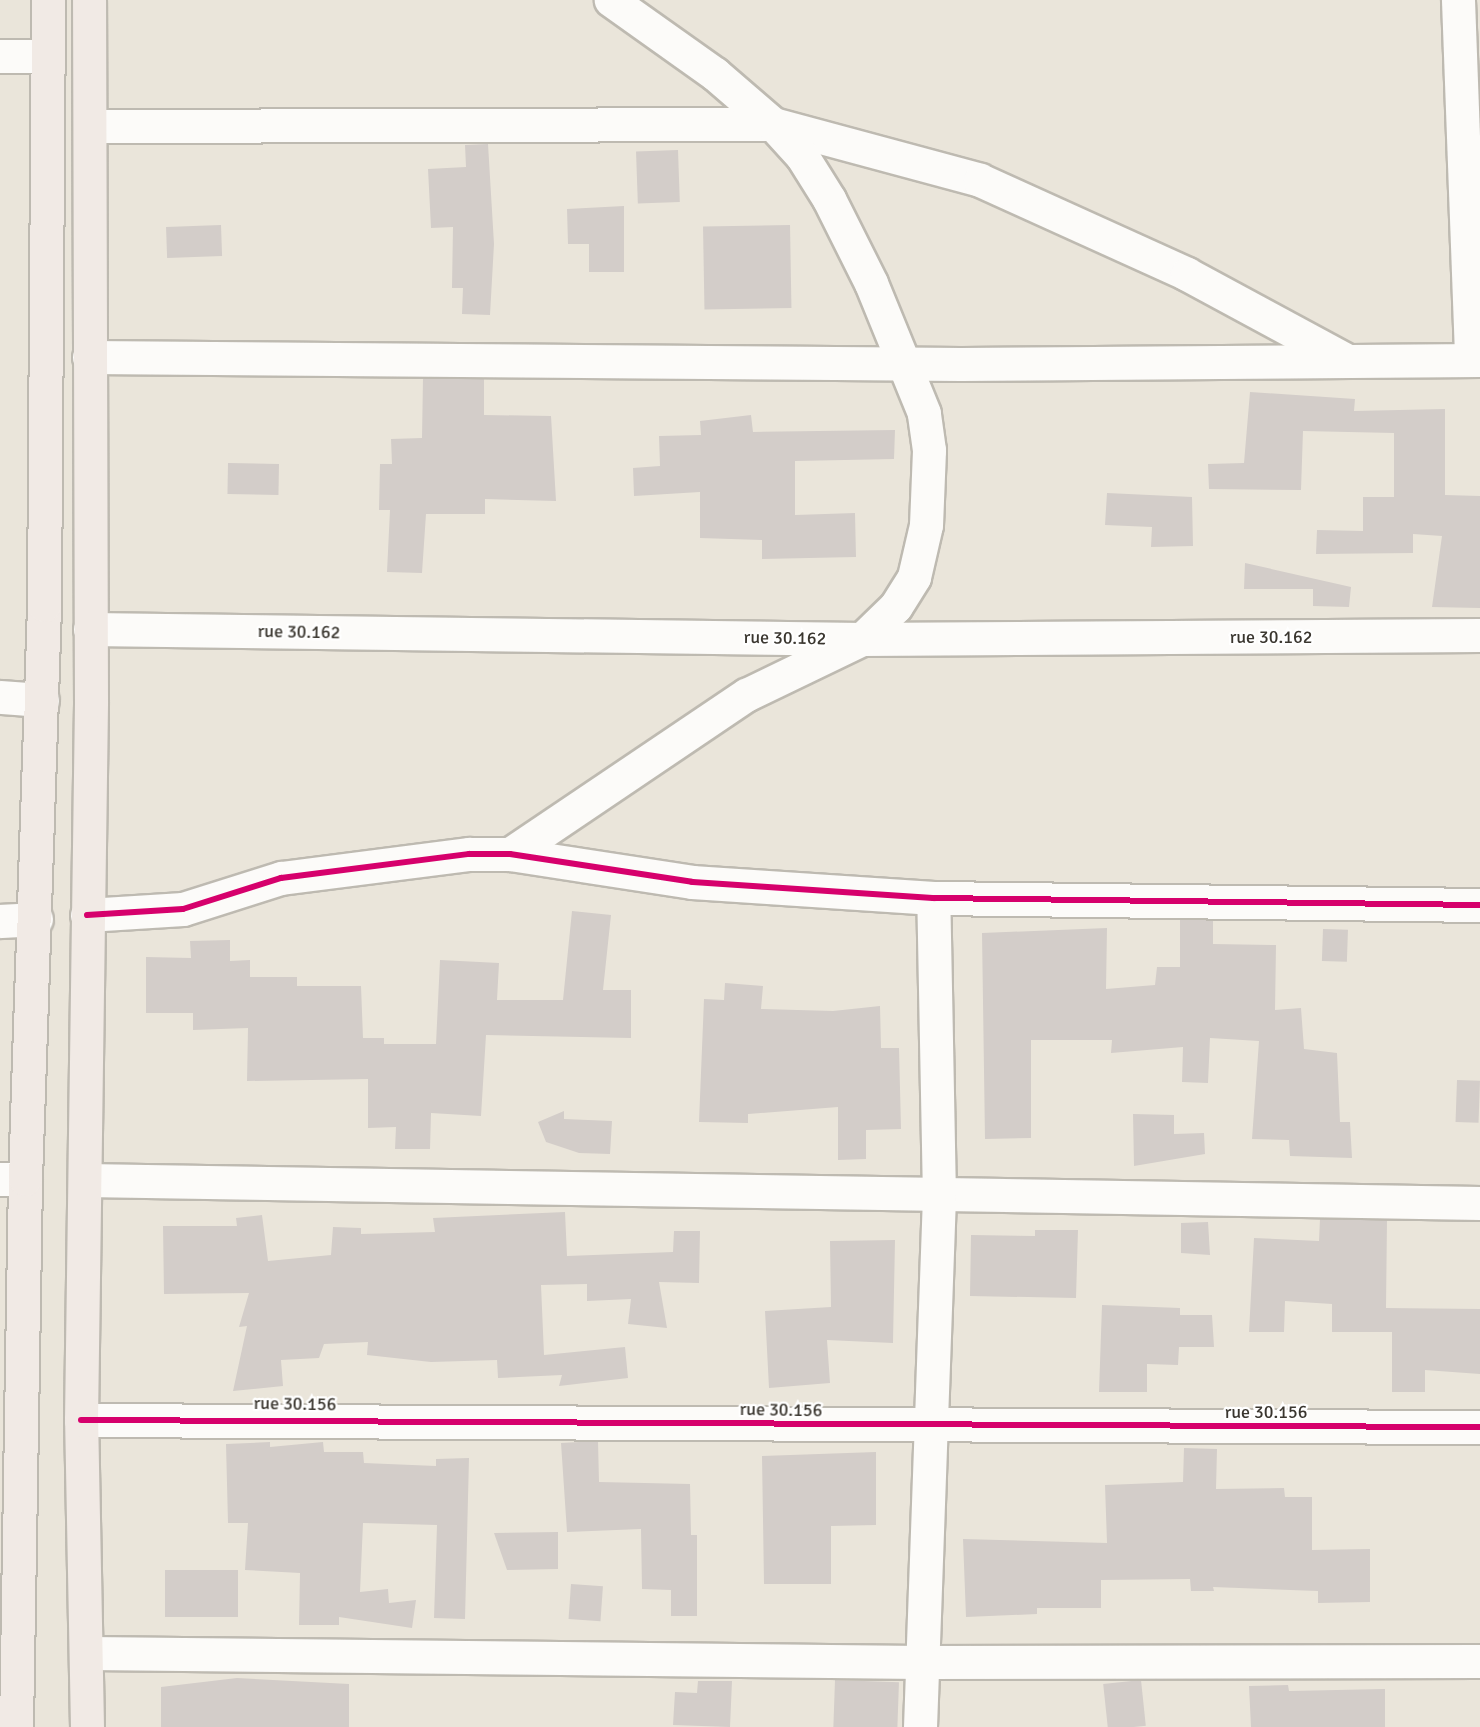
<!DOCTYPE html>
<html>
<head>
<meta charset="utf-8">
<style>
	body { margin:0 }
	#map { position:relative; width:1480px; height:1727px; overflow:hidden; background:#eae5da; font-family:Signika,sans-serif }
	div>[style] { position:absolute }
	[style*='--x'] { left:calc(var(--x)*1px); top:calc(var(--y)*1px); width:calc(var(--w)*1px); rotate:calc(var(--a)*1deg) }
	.building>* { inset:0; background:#d3cdc9; transform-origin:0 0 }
	.roads { filter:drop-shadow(2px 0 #bebab1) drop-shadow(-2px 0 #bebab1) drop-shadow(0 2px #bebab1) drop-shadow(0 -2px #bebab1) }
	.minor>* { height:33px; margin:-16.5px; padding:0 16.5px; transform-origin:16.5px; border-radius:16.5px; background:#fcfbf9 }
	.major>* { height:33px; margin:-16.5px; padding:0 16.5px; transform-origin:16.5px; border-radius:16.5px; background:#f1eae5 }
	.cycleway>* { height:6px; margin:-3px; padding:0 3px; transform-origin:3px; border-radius:3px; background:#d6006c }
	span { translate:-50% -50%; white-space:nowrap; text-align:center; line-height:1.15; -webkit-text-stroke:4.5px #fff; paint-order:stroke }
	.street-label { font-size:18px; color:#3a362f }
</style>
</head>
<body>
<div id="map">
	<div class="building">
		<div style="clip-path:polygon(488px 144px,494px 244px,490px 315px,462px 314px,463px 288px,452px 288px,453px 227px,431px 228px,428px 169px,466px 167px,465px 145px)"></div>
		<div style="left:678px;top:150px;width:52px;height:42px;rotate:88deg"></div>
		<div style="clip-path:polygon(624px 206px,624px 272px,589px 272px,589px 244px,568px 244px,567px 209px)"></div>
		<div style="left:221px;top:225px;width:31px;height:55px;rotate:88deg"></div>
		<div style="left:790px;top:225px;width:83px;height:87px;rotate:89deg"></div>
		<div style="clip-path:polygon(423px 378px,484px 379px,484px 415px,551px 416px,556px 501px,485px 499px,485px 514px,426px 514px,422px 573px,387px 572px,390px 510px,379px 510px,380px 464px,392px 464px,391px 439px,422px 438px)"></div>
		<div style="clip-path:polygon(1250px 392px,1355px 399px,1354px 411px,1445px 409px,1445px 495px,1480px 496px,1480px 608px,1432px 607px,1442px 536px,1413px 534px,1413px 553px,1316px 554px,1317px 530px,1363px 531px,1363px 497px,1394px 497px,1394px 433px,1303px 431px,1301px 490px,1209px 489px,1208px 464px,1244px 463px)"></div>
		<div style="clip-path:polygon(751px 415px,753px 432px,895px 430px,894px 459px,795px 461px,795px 515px,855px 513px,856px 557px,762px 559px,762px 540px,700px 538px,700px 492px,634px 496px,633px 468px,660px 466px,659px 436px,701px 435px,700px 421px)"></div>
		<div style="left:228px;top:463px;width:51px;height:31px;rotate:1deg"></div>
		<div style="clip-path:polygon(1107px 493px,1192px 497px,1193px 546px,1151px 547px,1152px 527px,1105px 525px)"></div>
		<div style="clip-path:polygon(1245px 563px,1351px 587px,1349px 607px,1313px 606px,1313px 589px,1244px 589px)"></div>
		<div style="clip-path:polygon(572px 911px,611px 915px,603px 990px,631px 990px,631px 1038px,486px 1035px,481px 1116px,431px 1113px,430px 1149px,395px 1149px,396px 1127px,368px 1128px,368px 1079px,247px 1081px,248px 1028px,193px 1030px,193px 1013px,146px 1013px,146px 957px,191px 958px,190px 941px,230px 940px,230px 961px,250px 960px,250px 977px,297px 977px,297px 986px,361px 986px,363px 1038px,384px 1038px,384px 1044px,436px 1044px,440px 960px,499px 963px,497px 1000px,563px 1000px)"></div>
		<div style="clip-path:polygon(1180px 920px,1213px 920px,1213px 944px,1276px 945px,1275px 1010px,1301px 1008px,1304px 1049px,1337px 1053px,1340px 1122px,1350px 1122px,1352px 1158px,1290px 1156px,1289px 1140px,1252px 1139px,1259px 1041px,1210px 1038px,1208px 1083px,1182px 1082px,1183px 1047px,1111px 1053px,1112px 1040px,1031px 1040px,1031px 1138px,985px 1139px,982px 933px,1107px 928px,1106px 989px,1155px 985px,1157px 967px,1180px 967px)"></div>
		<div style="left:1323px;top:929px;width:25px;height:32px;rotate:2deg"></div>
		<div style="clip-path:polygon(725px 983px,763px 986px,761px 1009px,833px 1011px,880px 1006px,881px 1048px,899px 1048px,901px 1129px,866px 1130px,866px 1159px,838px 1160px,838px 1107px,748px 1114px,748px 1123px,699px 1122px,704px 999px,724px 1000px)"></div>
		<div style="left:1457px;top:1080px;width:23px;height:42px;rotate:2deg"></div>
		<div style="clip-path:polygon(564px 1111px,564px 1119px,612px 1121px,610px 1154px,579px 1153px,546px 1142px,538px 1122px)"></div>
		<div style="clip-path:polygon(1133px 1114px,1174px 1115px,1174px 1134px,1204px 1133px,1205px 1154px,1134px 1166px)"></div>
		<div style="clip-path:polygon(565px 1212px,567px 1256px,673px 1252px,674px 1231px,700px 1231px,699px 1283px,659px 1282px,667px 1328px,628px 1324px,631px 1299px,587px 1301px,587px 1284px,541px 1285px,544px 1355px,625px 1347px,628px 1378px,559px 1386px,562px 1375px,498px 1378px,497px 1360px,431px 1362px,367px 1355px,368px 1342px,324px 1344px,319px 1358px,281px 1360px,283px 1386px,233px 1391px,247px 1326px,239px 1327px,249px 1293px,164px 1294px,163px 1226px,237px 1226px,236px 1218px,262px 1215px,268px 1261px,331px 1255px,333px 1227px,361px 1228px,361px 1234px,435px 1232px,433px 1218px)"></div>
		<div style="clip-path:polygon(1320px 1219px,1387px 1220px,1386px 1308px,1480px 1309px,1480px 1374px,1425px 1370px,1425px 1392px,1392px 1392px,1392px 1332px,1332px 1332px,1332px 1304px,1285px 1301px,1284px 1332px,1249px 1332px,1254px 1238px,1319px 1241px)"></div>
		<div style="clip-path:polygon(1208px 1222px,1210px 1255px,1181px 1253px,1181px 1223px)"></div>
		<div style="clip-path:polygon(1035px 1230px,1078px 1230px,1076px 1298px,970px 1296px,971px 1235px,1035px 1236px)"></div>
		<div style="clip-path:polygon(895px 1240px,893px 1343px,827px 1340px,830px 1383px,769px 1388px,765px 1311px,831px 1307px,830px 1241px)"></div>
		<div style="clip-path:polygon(1102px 1305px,1180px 1308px,1180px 1315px,1212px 1315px,1214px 1347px,1179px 1347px,1178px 1365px,1147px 1364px,1147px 1392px,1099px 1392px)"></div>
		<div style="clip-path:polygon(598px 1441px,599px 1482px,690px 1484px,691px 1535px,697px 1535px,697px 1616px,671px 1616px,671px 1590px,642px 1589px,641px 1529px,567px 1532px,561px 1443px)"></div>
		<div style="clip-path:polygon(270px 1442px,270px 1447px,323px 1442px,324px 1452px,363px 1452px,364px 1463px,436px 1466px,436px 1459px,469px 1458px,465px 1619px,434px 1618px,437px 1525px,363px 1523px,360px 1592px,388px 1589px,389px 1603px,416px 1600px,412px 1628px,339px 1617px,339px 1625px,299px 1625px,300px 1573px,245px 1570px,248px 1523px,228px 1523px,226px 1444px)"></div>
		<div style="clip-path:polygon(1184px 1448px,1217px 1449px,1216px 1489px,1284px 1488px,1285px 1497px,1312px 1497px,1312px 1550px,1370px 1549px,1370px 1602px,1318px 1603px,1318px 1591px,1213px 1587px,1214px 1591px,1191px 1591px,1190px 1579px,1101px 1580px,1101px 1608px,1037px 1608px,1037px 1614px,966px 1617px,963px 1539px,1107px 1543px,1105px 1485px,1183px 1482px)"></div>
		<div style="clip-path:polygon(876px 1452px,876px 1525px,831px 1526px,831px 1584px,764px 1584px,762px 1456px)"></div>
		<div style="clip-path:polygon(558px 1532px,558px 1569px,507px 1570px,494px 1533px)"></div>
		<div style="left:165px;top:1570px;width:73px;height:47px"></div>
		<div style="left:571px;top:1584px;width:32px;height:35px;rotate:4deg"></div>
		<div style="clip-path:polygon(237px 1678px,349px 1684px,349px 1727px,161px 1727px,161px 1687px)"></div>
		<div style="left:835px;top:1680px;width:64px;height:47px;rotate:2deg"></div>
		<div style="left:1141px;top:1680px;width:46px;height:38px;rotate:84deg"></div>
		<div style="clip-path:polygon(698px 1681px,732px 1681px,730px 1727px,673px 1725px,675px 1692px,697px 1693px)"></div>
		<div style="clip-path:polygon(1288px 1685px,1289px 1691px,1385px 1689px,1385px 1727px,1251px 1727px,1249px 1686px)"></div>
	</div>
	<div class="roads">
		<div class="minor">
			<div style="--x:1458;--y:0;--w:359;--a:87.9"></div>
			<div style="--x:0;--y:56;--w:48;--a:0"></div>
			<div style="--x:93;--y:126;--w:680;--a:-0.17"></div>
			<div style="--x:773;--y:124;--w:214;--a:15.1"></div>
			<div style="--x:980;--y:180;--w:227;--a:24.4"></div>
			<div style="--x:1187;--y:274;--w:179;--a:28.4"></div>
			<div style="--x:89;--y:357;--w:872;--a:0.46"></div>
			<div style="--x:961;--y:364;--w:519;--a:-0.44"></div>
			<div style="--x:90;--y:629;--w:772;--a:0.74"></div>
			<div style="--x:862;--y:639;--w:618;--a:-0.37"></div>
			<div style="--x:0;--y:697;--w:42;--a:4.1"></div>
			<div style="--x:510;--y:854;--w:285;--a:-34"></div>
			<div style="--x:746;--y:695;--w:129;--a:-25.8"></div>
			<div style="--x:862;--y:639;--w:47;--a:-44.1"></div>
			<div style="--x:896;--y:606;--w:34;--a:-58"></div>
			<div style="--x:914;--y:577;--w:53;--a:-77"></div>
			<div style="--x:926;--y:525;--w:75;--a:-87.7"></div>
			<div style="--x:929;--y:450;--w:37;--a:-98"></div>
			<div style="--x:924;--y:413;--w:140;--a:-112.2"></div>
			<div style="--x:871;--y:283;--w:94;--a:-116.6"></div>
			<div style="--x:829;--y:199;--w:51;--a:-122.1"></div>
			<div style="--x:802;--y:156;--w:43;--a:-132.2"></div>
			<div style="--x:773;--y:124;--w:77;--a:-139.2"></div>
			<div style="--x:715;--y:74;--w:128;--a:-144.6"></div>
			<div style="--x:87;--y:915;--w:96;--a:-3.6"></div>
			<div style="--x:183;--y:909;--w:103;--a:-17.6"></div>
			<div style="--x:281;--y:878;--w:190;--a:-7.3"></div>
			<div style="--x:469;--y:854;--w:41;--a:0"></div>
			<div style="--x:510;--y:854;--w:184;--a:8.7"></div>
			<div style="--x:692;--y:882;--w:242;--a:3.8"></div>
			<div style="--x:933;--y:898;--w:547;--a:0.73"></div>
			<div style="--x:0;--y:921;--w:36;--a:-3"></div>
			<div style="--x:0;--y:1179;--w:25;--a:0"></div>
			<div style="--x:85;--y:1180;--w:1395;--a:0.94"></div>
			<div style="--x:81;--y:1420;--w:1399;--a:0.29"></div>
			<div style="--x:89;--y:1653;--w:831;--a:0.62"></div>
			<div style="--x:920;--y:1662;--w:560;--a:-0.1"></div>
			<div style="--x:920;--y:1727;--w:530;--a:-87.95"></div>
			<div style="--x:939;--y:1197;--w:299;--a:-91.1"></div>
		</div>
		<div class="major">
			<div style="--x:16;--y:1727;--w:548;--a:-89.06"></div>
			<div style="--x:25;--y:1179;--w:574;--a:-88.1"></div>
			<div style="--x:44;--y:605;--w:605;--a:-89.62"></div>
			<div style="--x:87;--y:1727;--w:307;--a:-91.1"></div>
			<div style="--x:81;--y:1420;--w:719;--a:-89.2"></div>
			<div style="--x:91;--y:701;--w:701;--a:-90.16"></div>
		</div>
	</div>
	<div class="cycleway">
		<div style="--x:87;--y:915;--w:96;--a:-3.6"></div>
		<div style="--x:183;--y:909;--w:103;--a:-17.6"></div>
		<div style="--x:281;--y:878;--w:190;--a:-7.3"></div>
		<div style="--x:469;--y:854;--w:41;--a:0"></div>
		<div style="--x:510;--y:854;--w:184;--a:8.7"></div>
		<div style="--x:692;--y:882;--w:242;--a:3.8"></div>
		<div style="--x:933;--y:898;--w:547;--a:0.73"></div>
		<div style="--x:81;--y:1420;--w:1399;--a:0.29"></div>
	</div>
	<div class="street-label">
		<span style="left:299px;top:632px;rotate:1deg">rue 30.162</span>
		<span style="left:1271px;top:637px">rue 30.162</span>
		<span style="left:785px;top:638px;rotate:1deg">rue 30.162</span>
		<span style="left:295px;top:1404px;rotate:1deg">rue 30.156</span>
		<span style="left:781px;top:1410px;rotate:1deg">rue 30.156</span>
		<span style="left:1266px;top:1412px">rue 30.156</span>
	</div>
</div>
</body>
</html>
